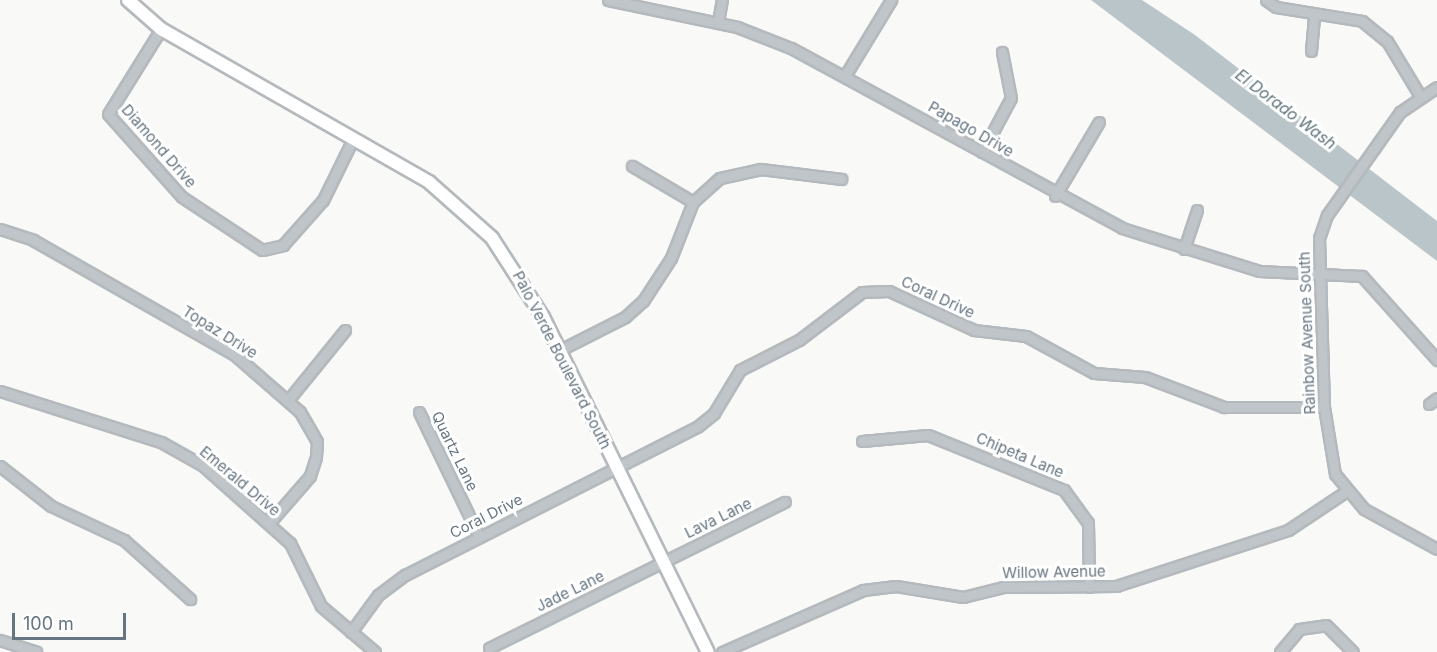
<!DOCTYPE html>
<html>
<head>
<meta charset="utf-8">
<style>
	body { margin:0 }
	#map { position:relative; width:1437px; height:652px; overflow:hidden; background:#f9f9f7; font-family:Inter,sans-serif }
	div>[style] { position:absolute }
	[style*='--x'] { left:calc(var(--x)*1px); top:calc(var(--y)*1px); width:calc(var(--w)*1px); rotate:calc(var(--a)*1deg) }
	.water>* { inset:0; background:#b9c5c9 }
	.roads { filter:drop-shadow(2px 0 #b4b9bd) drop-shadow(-2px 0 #b4b9bd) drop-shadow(0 2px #b4b9bd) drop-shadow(0 -2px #b4b9bd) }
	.minor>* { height:9px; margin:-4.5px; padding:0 4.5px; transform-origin:4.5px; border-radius:4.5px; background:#c0c5c9 }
	.major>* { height:12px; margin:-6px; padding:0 6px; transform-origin:6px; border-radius:6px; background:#fff }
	span { translate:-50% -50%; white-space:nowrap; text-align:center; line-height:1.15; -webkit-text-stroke:6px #fff; paint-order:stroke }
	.street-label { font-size:15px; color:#667581 }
	.water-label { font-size:16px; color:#60747b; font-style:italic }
	.scale { position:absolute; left:12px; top:613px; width:114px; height:27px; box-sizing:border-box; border:3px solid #667581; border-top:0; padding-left:8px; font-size:18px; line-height:21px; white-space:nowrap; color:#667581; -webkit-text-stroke:4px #fff; paint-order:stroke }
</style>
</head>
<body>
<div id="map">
	<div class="water">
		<div style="clip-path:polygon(1091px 0,1142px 0,1195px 35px,1437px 221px,1437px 261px)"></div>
	</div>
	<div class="roads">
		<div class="minor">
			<div style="--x:608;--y:0;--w:132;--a:11.8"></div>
			<div style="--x:737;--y:27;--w:58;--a:21.3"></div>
			<div style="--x:791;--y:48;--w:377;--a:28.5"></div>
			<div style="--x:1122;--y:228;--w:144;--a:17.4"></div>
			<div style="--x:1259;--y:271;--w:103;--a:2.8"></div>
			<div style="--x:1362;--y:276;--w:113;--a:48.2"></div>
			<div style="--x:1266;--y:0;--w:12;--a:35"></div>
			<div style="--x:1276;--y:7;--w:87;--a:9.2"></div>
			<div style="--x:1362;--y:21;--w:32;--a:39"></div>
			<div style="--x:1387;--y:41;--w:62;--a:58.9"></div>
			<div style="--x:718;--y:22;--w:22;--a:-80"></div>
			<div style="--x:161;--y:29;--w:100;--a:121.9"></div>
			<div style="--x:108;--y:114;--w:111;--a:48.3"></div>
			<div style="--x:182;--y:197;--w:96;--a:33.5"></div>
			<div style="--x:262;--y:250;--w:22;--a:-13"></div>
			<div style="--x:283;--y:245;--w:60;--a:-48.4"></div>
			<div style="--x:323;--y:200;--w:68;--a:-63.8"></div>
			<div style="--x:1311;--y:51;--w:37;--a:-85"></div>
			<div style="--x:846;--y:74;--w:87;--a:-58.7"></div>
			<div style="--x:1437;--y:87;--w:45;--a:146"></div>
			<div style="--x:1400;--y:112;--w:126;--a:125.3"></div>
			<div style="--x:1327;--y:215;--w:24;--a:109"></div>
			<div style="--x:1319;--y:238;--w:169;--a:88.3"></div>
			<div style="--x:1324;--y:407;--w:68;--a:80.7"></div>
			<div style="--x:1335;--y:474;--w:45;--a:50.4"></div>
			<div style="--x:1364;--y:509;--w:83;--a:28.7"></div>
			<div style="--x:982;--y:152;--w:61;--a:-61.8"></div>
			<div style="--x:1011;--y:98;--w:47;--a:-101.1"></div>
			<div style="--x:632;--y:166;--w:71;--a:30.5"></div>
			<div style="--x:1055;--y:196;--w:86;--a:-59.3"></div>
			<div style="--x:0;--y:229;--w:35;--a:18"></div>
			<div style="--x:33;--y:240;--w:234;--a:29.7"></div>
			<div style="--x:236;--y:356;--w:85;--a:41.2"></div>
			<div style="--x:300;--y:412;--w:34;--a:60"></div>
			<div style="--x:317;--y:442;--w:15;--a:94"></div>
			<div style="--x:316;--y:457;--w:20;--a:108"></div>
			<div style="--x:310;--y:476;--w:62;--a:131.1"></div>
			<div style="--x:1184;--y:249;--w:41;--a:-71.6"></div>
			<div style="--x:560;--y:350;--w:73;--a:-26.9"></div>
			<div style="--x:625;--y:317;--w:24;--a:-42"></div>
			<div style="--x:643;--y:301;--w:51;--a:-56.9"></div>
			<div style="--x:671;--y:258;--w:60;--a:-68.6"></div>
			<div style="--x:693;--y:202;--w:36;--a:-42"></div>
			<div style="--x:720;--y:178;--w:42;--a:-12.4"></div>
			<div style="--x:761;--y:169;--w:81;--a:7.1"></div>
			<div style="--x:0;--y:391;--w:169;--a:17.6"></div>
			<div style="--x:161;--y:442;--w:47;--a:29.3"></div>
			<div style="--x:202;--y:465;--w:118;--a:41.6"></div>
			<div style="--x:290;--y:543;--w:70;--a:63.8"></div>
			<div style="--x:321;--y:606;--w:71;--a:40.4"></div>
			<div style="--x:289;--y:399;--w:89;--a:-50.9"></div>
			<div style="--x:1429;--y:404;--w:10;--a:-37"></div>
			<div style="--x:419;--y:412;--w:138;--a:64.2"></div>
			<div style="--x:862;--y:441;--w:66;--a:-5.2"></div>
			<div style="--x:928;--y:435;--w:147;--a:22"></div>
			<div style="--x:1064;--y:490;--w:41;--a:54"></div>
			<div style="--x:1088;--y:523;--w:64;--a:89.1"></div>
			<div style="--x:0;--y:466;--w:65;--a:38.1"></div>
			<div style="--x:51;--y:506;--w:81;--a:25"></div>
			<div style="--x:124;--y:540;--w:89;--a:41.8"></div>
			<div style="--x:351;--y:632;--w:46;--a:-53.9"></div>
			<div style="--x:378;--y:595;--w:34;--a:-37"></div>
			<div style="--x:405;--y:575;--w:327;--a:-26.9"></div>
			<div style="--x:697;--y:427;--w:22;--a:-39"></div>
			<div style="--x:714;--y:413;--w:50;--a:-58.8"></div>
			<div style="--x:740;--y:370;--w:66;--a:-27"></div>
			<div style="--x:799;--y:340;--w:79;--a:-37.3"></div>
			<div style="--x:862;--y:292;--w:27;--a:-2"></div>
			<div style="--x:889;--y:291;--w:94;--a:24.6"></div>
			<div style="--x:974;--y:330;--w:52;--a:6.6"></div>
			<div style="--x:1026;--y:336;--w:77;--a:28.6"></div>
			<div style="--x:1094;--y:373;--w:51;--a:4.5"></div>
			<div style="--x:1145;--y:377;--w:85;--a:20.8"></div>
			<div style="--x:1224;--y:407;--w:100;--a:0"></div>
			<div style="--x:0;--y:640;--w:38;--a:18"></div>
			<div style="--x:489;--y:648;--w:330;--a:-26.3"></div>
			<div style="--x:722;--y:652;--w:154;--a:-23.7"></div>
			<div style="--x:863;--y:590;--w:33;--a:-7"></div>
			<div style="--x:896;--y:586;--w:68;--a:9.3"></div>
			<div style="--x:963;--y:597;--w:41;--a:-14"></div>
			<div style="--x:1003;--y:587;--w:113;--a:-0.5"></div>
			<div style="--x:1116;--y:586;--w:181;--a:-18"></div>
			<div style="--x:1288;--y:530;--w:69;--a:-33.7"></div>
			<div style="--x:1280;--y:652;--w:30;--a:-50"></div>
			<div style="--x:1299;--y:629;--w:27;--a:-8"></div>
			<div style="--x:1326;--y:625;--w:38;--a:45"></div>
		</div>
		<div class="major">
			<div style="--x:128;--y:0;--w:44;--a:41.3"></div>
			<div style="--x:161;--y:29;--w:309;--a:29.7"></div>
			<div style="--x:429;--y:182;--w:84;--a:41.6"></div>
			<div style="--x:492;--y:238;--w:94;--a:57.2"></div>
			<div style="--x:543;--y:317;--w:373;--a:63.8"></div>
		</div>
	</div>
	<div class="street-label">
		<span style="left:971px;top:129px;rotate:30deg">Papago Drive</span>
		<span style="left:159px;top:146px;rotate:49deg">Diamond Drive</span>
		<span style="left:938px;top:297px;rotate:25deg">Coral Drive</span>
		<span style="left:220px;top:332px;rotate:32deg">Topaz Drive</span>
		<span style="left:1307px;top:333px;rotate:-92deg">Rainbow Avenue South</span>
		<span style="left:562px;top:360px;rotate:63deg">Palo Verde Boulevard South</span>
		<span style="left:455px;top:451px;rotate:64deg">Quartz Lane</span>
		<span style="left:1020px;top:455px;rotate:23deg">Chipeta Lane</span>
		<span style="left:240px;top:481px;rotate:40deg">Emerald Drive</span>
		<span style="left:486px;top:516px;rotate:-27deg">Coral Drive</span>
		<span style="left:718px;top:518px;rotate:-26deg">Lava Lane</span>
		<span style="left:1054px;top:572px;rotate:-1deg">Willow Avenue</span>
		<span style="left:570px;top:591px;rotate:-26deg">Jade Lane</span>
	</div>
	<div class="water-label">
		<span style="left:1286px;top:109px;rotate:37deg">El Dorado Wash</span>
	</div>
	<div class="scale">100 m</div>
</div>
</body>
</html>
